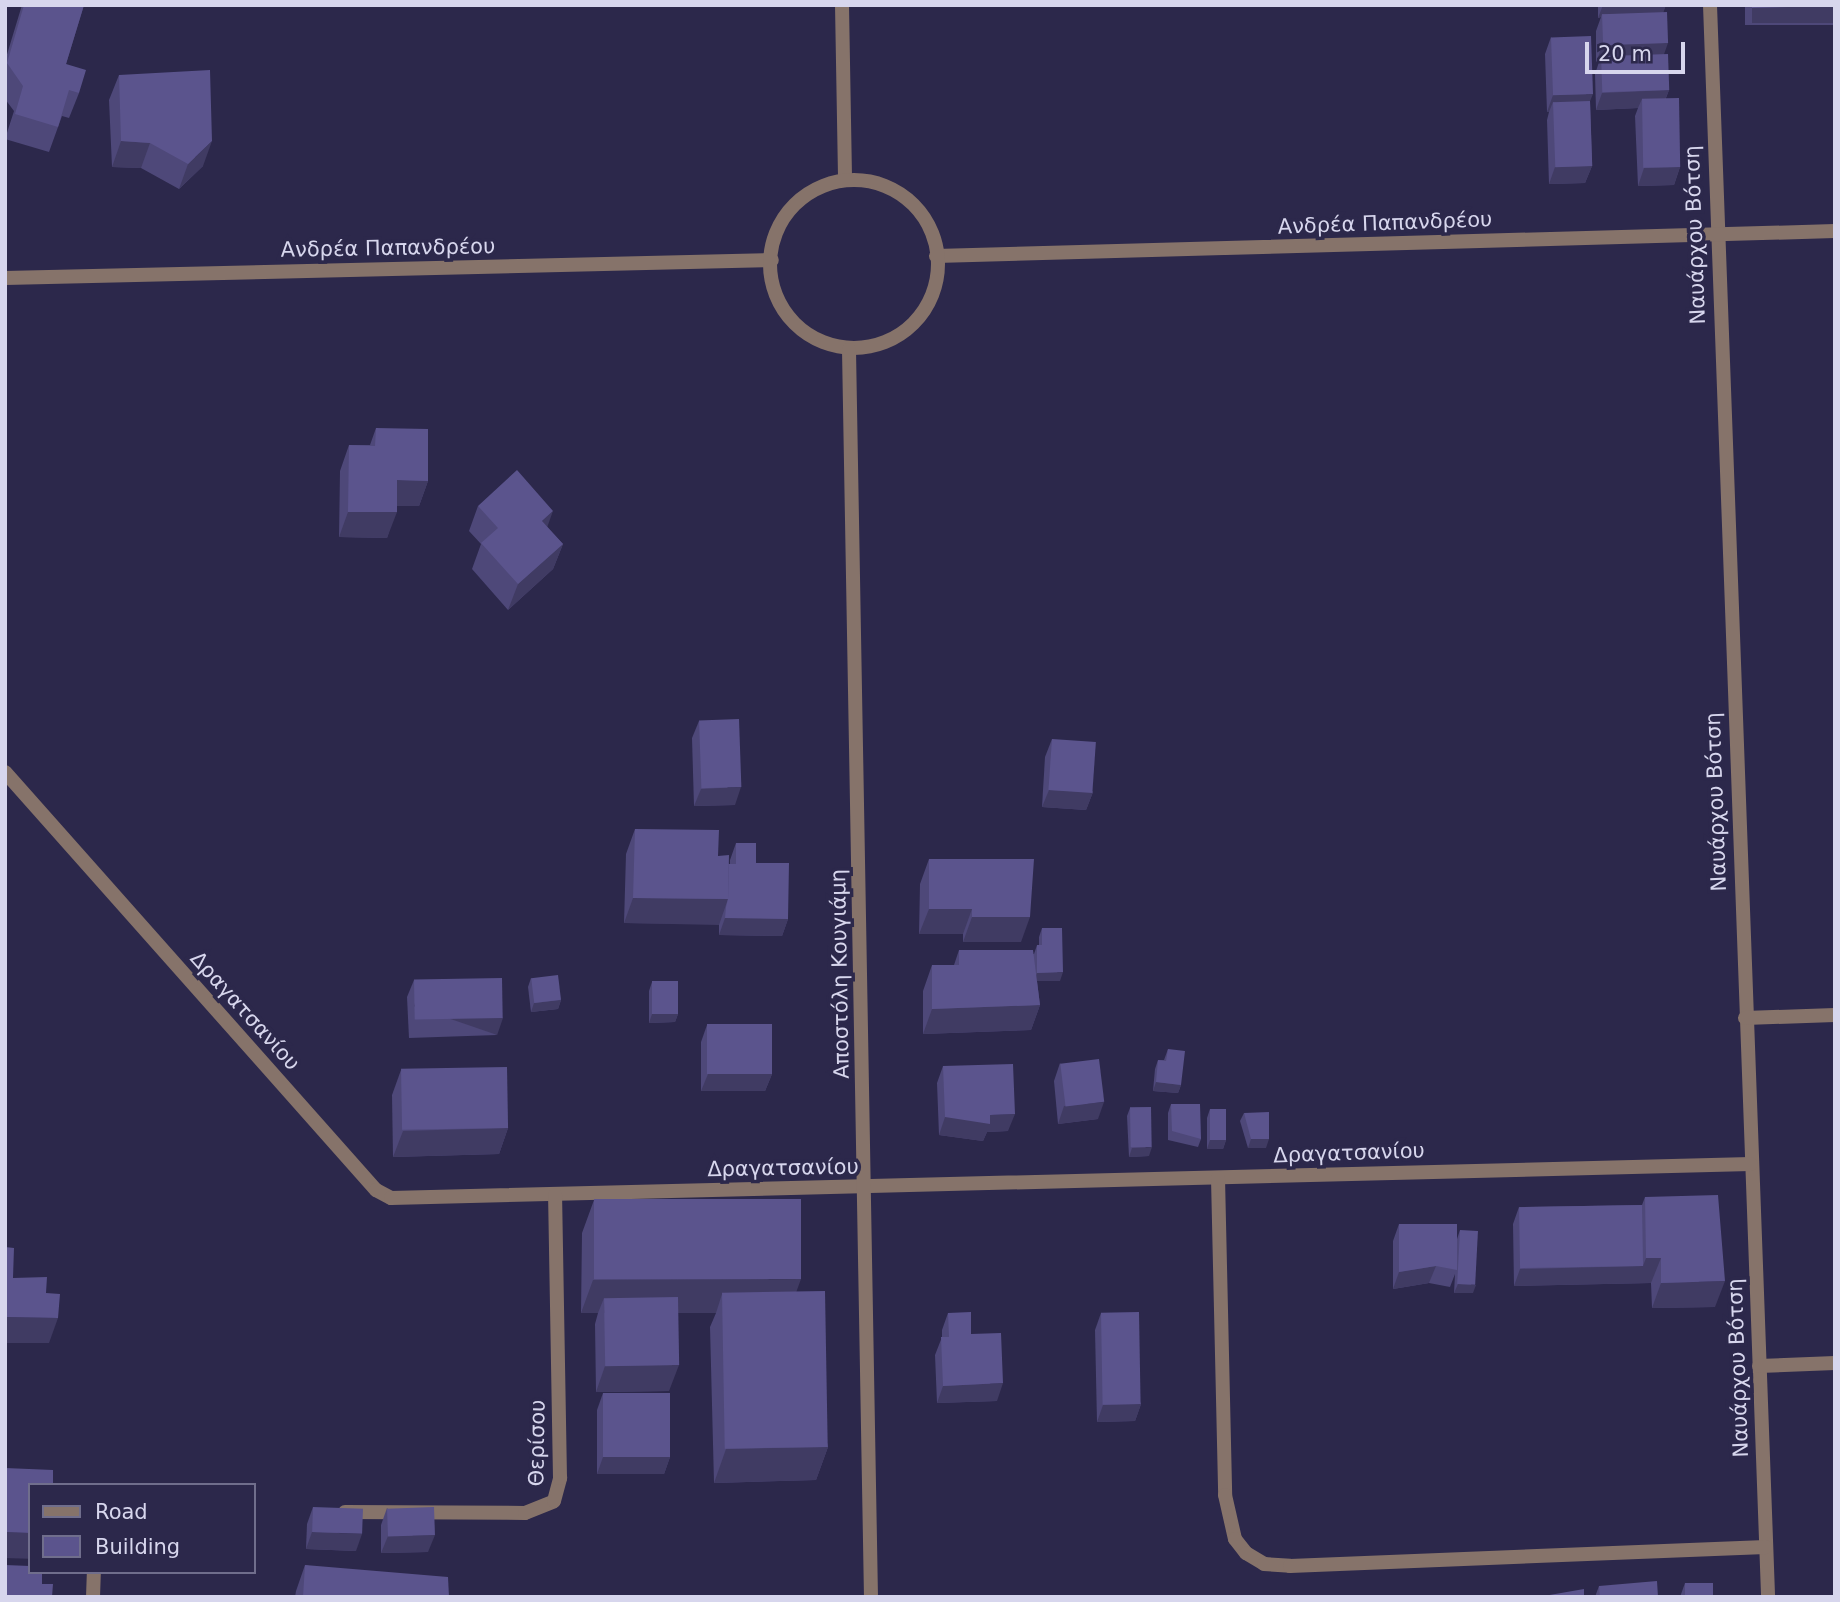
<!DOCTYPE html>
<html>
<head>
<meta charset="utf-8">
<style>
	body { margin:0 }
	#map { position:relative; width:1840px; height:1602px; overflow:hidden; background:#2c284b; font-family:"DejaVu Sans",sans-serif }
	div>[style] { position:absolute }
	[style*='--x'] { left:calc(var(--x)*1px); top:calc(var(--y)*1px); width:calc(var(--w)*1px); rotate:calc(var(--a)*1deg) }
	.minor>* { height:14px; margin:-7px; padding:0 7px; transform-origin:7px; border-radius:7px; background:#86736a }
	.tertiary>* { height:14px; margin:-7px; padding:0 7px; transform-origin:7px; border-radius:7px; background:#86736a }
	.tertiary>.ring { margin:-7px; padding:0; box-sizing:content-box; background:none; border:14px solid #86736a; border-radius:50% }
	.wall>* { inset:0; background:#4e4879; transform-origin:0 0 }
	.shaded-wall>* { inset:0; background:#403b63; transform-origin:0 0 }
	.building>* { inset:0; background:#5b548d; transform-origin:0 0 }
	span { translate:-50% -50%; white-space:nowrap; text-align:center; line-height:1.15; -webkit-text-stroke:7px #2c284b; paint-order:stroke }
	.street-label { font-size:21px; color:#d7d6ed }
	.frame { position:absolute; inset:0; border:7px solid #d7d6ed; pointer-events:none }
	.legend { position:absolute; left:28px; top:1483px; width:228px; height:91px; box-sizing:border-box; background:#2c284b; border:2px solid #706e8c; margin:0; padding:9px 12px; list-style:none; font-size:21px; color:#d7d6ed }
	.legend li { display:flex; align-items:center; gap:14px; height:35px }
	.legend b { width:35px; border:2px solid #706e8c }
	.scale { position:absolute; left:1585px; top:42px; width:100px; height:32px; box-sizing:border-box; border:4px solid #d7d6ed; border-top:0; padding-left:9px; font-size:21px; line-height:24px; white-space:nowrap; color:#d7d6ed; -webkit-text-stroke:5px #2c284b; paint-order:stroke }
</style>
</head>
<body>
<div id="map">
	<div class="minor">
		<div style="--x:1710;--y:5;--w:1593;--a:87.91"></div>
		<div style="--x:936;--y:256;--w:899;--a:-1.59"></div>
		<div style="--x:5;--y:278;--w:767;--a:-1.34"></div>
		<div style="--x:5;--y:772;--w:559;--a:48.41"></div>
		<div style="--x:376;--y:1190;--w:17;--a:28"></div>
		<div style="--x:391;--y:1198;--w:1360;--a:-1.43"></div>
		<div style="--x:1745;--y:1018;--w:90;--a:-1.9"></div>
		<div style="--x:1218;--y:1178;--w:317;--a:88.7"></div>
		<div style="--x:1225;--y:1495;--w:45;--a:77.2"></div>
		<div style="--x:1235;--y:1539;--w:18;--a:52"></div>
		<div style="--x:1246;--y:1553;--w:21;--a:31"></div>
		<div style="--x:1264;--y:1564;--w:26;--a:4"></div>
		<div style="--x:1290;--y:1566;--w:476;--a:-2.3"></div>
		<div style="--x:1759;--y:1366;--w:76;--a:-2.3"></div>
		<div style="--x:345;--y:1512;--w:180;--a:0.3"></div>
		<div style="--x:525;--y:1513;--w:31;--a:-22"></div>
		<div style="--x:554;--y:1501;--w:24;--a:-75"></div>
		<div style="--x:560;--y:1478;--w:283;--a:-91"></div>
		<div style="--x:93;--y:1597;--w:25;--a:-88"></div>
	</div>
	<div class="tertiary">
		<div style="--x:842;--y:5;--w:173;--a:89"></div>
		<div class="ring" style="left:770px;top:180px;width:154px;height:154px"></div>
		<div style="--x:849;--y:350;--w:1247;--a:88.99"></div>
	</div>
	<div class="wall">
		<div style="clip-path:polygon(22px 5px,84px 5px,66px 64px,79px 93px,69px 118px,62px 116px,49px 152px,5px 139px,14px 111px,5px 99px,5px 61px)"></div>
		<div style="clip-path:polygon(1598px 5px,1666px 5px,1663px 12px,1664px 55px,1669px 90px,1666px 98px,1680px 167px,1674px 185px,1638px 186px,1635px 116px,1638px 108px,1596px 110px,1595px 74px,1599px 62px,1596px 62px,1596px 31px,1601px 17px,1598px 18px)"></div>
		<div style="left:1745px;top:5px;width:90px;height:20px"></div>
		<div style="clip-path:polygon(1551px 37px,1590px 101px,1592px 166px,1585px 183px,1549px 184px,1547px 120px,1549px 112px,1547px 112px,1545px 54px)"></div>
		<div style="clip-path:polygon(119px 75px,203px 166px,179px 189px,141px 168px,112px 167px,109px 100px)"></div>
		<div style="clip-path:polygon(376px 428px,428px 481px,419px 506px,397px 506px,387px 538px,339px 537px,340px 471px,349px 445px,370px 445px)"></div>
		<div style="clip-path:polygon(478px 506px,547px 527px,563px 544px,553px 569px,508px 610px,472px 569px,481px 544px,469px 531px)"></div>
		<div style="clip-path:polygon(699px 721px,735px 805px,694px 806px,692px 738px)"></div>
		<div style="clip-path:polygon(1052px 739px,1093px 792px,1086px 810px,1042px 807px,1045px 757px)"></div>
		<div style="clip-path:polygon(635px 829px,718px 856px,729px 864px,730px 864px,730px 860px,736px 843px,756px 863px,788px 919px,782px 936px,719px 935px,719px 924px,624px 923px,626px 854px)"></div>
		<div style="clip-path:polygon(929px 859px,1021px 942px,963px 942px,963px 934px,919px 934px,920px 884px)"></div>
		<div style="clip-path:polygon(1042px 928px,1060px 981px,1037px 981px,1040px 1005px,1031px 1030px,923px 1034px,923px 991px,932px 965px,954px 965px,959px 950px,1034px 954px,1037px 945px,1039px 945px,1039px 937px)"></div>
		<div style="clip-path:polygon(531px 978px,561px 1000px,558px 1009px,531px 1012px,528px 987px)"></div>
		<div style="clip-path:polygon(414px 980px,497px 1035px,409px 1038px,407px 997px)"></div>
		<div style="clip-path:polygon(652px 982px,678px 1014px,675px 1022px,649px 1023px,649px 991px)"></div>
		<div style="clip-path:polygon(707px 1025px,772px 1074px,765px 1091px,701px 1091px,701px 1042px)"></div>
		<div style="clip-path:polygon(1168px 1049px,1181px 1085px,1178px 1093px,1153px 1091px,1155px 1069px,1158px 1060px,1164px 1060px)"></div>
		<div style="clip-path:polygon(1060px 1063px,1098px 1119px,1058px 1124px,1054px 1081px)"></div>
		<div style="clip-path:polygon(943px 1066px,1008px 1131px,987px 1132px,983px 1141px,939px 1135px,937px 1083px)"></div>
		<div style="clip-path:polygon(401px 1070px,508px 1128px,499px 1154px,393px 1157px,392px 1095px)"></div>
		<div style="clip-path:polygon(1171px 1104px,1201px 1139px,1198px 1147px,1168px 1140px,1168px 1113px)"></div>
		<div style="clip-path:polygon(1130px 1108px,1149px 1156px,1129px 1157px,1127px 1116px)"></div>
		<div style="clip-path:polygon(1210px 1109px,1226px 1140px,1223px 1149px,1207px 1149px,1207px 1118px)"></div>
		<div style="clip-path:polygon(1244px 1113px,1266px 1148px,1248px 1148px,1240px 1121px)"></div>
		<div style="clip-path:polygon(1645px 1197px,1715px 1307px,1652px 1308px,1651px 1283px,1514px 1286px,1513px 1224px,1519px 1207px,1642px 1205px)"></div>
		<div style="clip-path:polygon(594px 1200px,796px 1292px,828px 1447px,816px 1480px,714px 1483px,710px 1327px,716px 1313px,678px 1313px,669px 1391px,596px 1392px,595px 1324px,598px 1313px,581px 1313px,582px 1233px)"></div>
		<div style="clip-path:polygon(1399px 1224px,1457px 1239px,1460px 1230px,1473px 1293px,1454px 1293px,1455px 1274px,1450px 1287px,1429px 1283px,1393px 1289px,1393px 1241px)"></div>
		<div style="clip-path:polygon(948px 1313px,971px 1334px,997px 1401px,937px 1403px,935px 1355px,942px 1337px,942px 1330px)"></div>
		<div style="clip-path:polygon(1101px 1313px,1141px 1404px,1135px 1421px,1097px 1422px,1095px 1330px)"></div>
		<div style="clip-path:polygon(603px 1393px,670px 1457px,664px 1474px,597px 1474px,597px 1410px)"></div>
		<div style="clip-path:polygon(313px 1507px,356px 1551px,306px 1549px,307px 1524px)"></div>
		<div style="clip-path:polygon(387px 1508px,428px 1552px,381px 1553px,381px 1525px)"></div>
		<div style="clip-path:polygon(305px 1565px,449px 1597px,295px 1597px,296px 1591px)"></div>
		<div style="clip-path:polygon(1685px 1583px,1713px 1597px,1680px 1597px)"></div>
		<div style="clip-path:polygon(1599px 1586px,1658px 1597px,1595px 1597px)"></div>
	</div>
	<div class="shaded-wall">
		<div style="clip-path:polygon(1603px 5px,1666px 5px,1662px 16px,1602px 14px,1601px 17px,1598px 18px)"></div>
		<div style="left:1835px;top:6px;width:17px;height:83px;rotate:90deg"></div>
		<div style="clip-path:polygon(1668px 43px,1662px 60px,1601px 57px,1599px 62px,1596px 62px,1603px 44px)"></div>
		<div style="clip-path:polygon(1669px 90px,1662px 107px,1642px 99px,1638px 108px,1596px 110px,1602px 93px)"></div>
		<div style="clip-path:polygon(1593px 94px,1586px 111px,1553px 102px,1549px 112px,1547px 112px,1553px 95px)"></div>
		<div style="clip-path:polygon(121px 141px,150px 143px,141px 168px,112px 167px)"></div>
		<div style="clip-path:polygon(212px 141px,203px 166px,179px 189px,188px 164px)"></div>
		<div style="clip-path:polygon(1592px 166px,1585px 183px,1549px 184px,1555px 167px)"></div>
		<div style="clip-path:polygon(1680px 167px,1674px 185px,1638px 186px,1644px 168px)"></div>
		<div style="clip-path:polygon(397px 480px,428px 481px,419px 506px,388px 506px)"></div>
		<div style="clip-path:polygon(553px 511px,544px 536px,542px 521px)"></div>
		<div style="clip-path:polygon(348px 512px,397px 512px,387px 538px,339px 537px)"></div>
		<div style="clip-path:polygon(563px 544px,553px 569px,508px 610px,518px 584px)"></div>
		<div style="clip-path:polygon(741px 787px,735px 805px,694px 806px,701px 789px)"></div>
		<div style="clip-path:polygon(1049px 790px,1093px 792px,1086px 810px,1042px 807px)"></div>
		<div style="clip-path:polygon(633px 898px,728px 899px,719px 925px,624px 923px)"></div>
		<div style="clip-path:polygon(929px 909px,972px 909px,963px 934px,919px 934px)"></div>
		<div style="clip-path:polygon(972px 917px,1030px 917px,1021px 942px,963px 942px)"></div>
		<div style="clip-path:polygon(725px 918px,788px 919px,782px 936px,719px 935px)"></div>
		<div style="clip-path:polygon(1063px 972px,1060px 981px,1034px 981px,1037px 973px)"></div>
		<div style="clip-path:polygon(561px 1000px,558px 1009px,531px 1012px,534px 1003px)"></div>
		<div style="clip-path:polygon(1040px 1005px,1031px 1030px,923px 1034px,932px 1009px)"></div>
		<div style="clip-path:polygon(652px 1014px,678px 1014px,675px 1022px,649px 1023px)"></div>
		<div style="left:503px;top:1018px;width:18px;height:88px;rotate:109deg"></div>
		<div style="clip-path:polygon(708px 1074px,772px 1074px,765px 1091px,701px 1091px)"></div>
		<div style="clip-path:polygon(1156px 1082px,1181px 1085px,1178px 1093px,1153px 1091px)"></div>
		<div style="clip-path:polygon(1104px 1102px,1098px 1119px,1058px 1124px,1064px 1106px)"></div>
		<div style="clip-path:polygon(1015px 1114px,1008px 1131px,987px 1132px,983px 1141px,939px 1135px,945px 1117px)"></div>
		<div style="clip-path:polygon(508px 1128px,499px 1154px,393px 1157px,403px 1131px)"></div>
		<div style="clip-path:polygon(1251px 1139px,1269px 1139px,1266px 1148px,1248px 1148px)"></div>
		<div style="clip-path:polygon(1210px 1140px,1226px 1140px,1223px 1149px,1207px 1149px)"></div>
		<div style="clip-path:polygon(1152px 1147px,1149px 1156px,1129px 1157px,1132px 1148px)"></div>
		<div style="clip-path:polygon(1646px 1258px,1661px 1258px,1651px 1283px,1514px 1286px,1520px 1269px,1643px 1266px)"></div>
		<div style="clip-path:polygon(1436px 1266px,1429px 1283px,1393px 1289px,1399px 1272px)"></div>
		<div style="clip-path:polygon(801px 1279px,789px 1312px,722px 1294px,716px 1313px,604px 1313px,604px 1298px,598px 1313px,581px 1313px,593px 1280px)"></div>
		<div style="clip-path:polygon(1725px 1281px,1715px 1307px,1652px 1308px,1661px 1283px)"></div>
		<div style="clip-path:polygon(1458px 1284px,1476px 1285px,1473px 1293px,1454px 1293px)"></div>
		<div style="clip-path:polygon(5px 1317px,58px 1318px,49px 1343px,5px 1343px)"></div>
		<div style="clip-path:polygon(679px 1365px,669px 1391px,596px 1392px,605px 1366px)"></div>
		<div style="clip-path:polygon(1003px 1383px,997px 1401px,937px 1403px,943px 1386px)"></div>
		<div style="clip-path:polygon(1141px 1404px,1135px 1421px,1097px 1422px,1103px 1405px)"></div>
		<div style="clip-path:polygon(828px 1447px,816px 1480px,714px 1483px,726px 1449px)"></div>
		<div style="clip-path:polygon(603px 1457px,670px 1457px,664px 1474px,597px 1474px)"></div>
		<div style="left:5px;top:1532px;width:25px;height:26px;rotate:2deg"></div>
		<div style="clip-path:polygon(312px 1532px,362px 1534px,356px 1551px,306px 1549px)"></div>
		<div style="clip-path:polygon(435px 1535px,428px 1552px,381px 1553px,388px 1536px)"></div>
	</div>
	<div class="building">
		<div style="clip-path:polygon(24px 5px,84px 5px,66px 64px,86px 70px,79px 93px,69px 90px,58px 127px,15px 114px,23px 86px,7px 63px)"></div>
		<div style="clip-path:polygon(1752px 5px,1835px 5px,1835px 6px,1752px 8px)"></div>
		<div style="left:1667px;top:12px;width:31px;height:65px;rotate:88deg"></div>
		<div style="left:1591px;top:36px;width:58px;height:40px;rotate:88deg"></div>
		<div style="left:1668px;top:54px;width:36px;height:67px;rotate:88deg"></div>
		<div style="clip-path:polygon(210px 70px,212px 141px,188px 164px,150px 143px,121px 141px,119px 75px)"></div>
		<div style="left:1679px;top:98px;width:69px;height:37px;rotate:89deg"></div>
		<div style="left:1590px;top:101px;width:65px;height:37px;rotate:88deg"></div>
		<div style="clip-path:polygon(376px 428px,428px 429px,428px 481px,397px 480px,397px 512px,348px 512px,349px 445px,375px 446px)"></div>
		<div style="clip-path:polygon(517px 470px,553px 511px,542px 521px,563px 544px,518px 584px,481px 543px,498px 528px,478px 506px)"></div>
		<div style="left:739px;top:719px;width:68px;height:40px;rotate:88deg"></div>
		<div style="left:1052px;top:739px;width:44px;height:51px;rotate:4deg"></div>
		<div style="clip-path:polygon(635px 829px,719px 830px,718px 856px,729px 855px,728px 899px,633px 898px)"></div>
		<div style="clip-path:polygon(736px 843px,756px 843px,756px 863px,789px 863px,788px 919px,725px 918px,726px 907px,728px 899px,729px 864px,736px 864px)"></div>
		<div style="clip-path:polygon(929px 859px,1034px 859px,1030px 917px,972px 917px,972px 909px,929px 909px)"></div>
		<div style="clip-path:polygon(1042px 928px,1062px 928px,1063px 972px,1037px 973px,1037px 945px,1042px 945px)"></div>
		<div style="clip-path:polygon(959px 950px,1033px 950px,1040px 1005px,932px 1009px,932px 965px,959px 965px)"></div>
		<div style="left:558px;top:975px;width:25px;height:27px;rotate:83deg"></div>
		<div style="left:502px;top:978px;width:40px;height:88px;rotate:89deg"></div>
		<div style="left:678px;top:981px;width:33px;height:26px;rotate:90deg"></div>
		<div style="left:772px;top:1024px;width:50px;height:65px;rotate:90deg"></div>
		<div style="clip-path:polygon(1168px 1049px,1185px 1051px,1181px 1085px,1156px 1082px,1158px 1060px,1166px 1061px)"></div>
		<div style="left:1099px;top:1059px;width:43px;height:39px;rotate:83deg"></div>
		<div style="clip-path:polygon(1013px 1064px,1015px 1114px,990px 1115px,990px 1124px,945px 1117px,943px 1066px)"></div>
		<div style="left:507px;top:1067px;width:61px;height:106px;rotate:89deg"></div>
		<div style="clip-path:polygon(1171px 1104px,1200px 1104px,1201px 1139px,1172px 1131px)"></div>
		<div style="left:1151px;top:1107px;width:40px;height:21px;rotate:89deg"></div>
		<div style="left:1210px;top:1109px;width:16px;height:31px"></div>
		<div style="clip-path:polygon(1269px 1112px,1269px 1139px,1251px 1139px,1244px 1113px)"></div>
		<div style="clip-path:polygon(1718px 1195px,1725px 1281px,1661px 1283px,1661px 1258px,1646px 1258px,1645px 1197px)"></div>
		<div style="left:801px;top:1199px;width:80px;height:207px;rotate:90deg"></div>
		<div style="left:1642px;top:1205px;width:61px;height:123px;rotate:89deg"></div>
		<div style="clip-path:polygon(1399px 1224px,1457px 1224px,1457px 1270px,1436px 1266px,1399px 1272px)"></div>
		<div style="left:1460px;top:1230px;width:18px;height:54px;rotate:3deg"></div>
		<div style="clip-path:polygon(5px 1247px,14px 1248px,13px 1278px,47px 1277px,46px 1293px,60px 1294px,58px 1318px,5px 1317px)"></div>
		<div style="left:825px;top:1291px;width:156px;height:103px;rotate:89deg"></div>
		<div style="left:678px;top:1297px;width:68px;height:74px;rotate:89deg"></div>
		<div style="clip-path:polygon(971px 1312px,971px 1334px,1001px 1333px,1003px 1383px,943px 1386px,941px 1337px,949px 1337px,948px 1313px)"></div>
		<div style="left:1139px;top:1312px;width:92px;height:38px;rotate:89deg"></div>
		<div style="left:603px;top:1393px;width:67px;height:64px"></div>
		<div style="clip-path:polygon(5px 1468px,53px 1470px,53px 1485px,30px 1485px,30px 1533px,5px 1532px)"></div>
		<div style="left:313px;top:1507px;width:50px;height:25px;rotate:2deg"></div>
		<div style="left:434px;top:1507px;width:28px;height:47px;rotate:88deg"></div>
		<div style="clip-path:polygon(5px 1565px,30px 1566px,30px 1572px,42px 1572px,42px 1584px,53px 1584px,52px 1597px,5px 1597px)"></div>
		<div style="clip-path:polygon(305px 1565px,448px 1577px,449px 1597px,303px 1597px)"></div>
		<div style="clip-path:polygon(1657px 1581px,1658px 1597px,1600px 1597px,1599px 1586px)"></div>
		<div style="left:1685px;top:1583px;width:28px;height:14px"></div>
		<div style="clip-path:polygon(1584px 1589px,1584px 1597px,1538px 1597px)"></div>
	</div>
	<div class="street-label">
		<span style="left:1385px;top:223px;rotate:-2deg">Ανδρέα Παπανδρέου</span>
		<span style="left:1695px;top:235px;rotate:-92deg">Ναυάρχου Βότση</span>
		<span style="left:388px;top:248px;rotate:-1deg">Ανδρέα Παπανδρέου</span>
		<span style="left:1716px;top:802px;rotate:-92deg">Ναυάρχου Βότση</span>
		<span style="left:840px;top:974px;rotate:-91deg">Αποστόλη Κουγιάμη</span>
		<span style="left:245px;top:1011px;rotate:48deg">Δραγατσανίου</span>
		<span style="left:1349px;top:1153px;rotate:-2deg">Δραγατσανίου</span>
		<span style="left:783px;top:1168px;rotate:-1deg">Δραγατσανίου</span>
		<span style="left:1738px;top:1368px;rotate:-92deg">Ναυάρχου Βότση</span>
		<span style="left:537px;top:1443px;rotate:-89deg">Θερίσου</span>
	</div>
	<div class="frame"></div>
	<ul class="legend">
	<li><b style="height:9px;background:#86736a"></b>Road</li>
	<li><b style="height:19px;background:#5b548d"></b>Building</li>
	</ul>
	<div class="scale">20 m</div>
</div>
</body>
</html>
